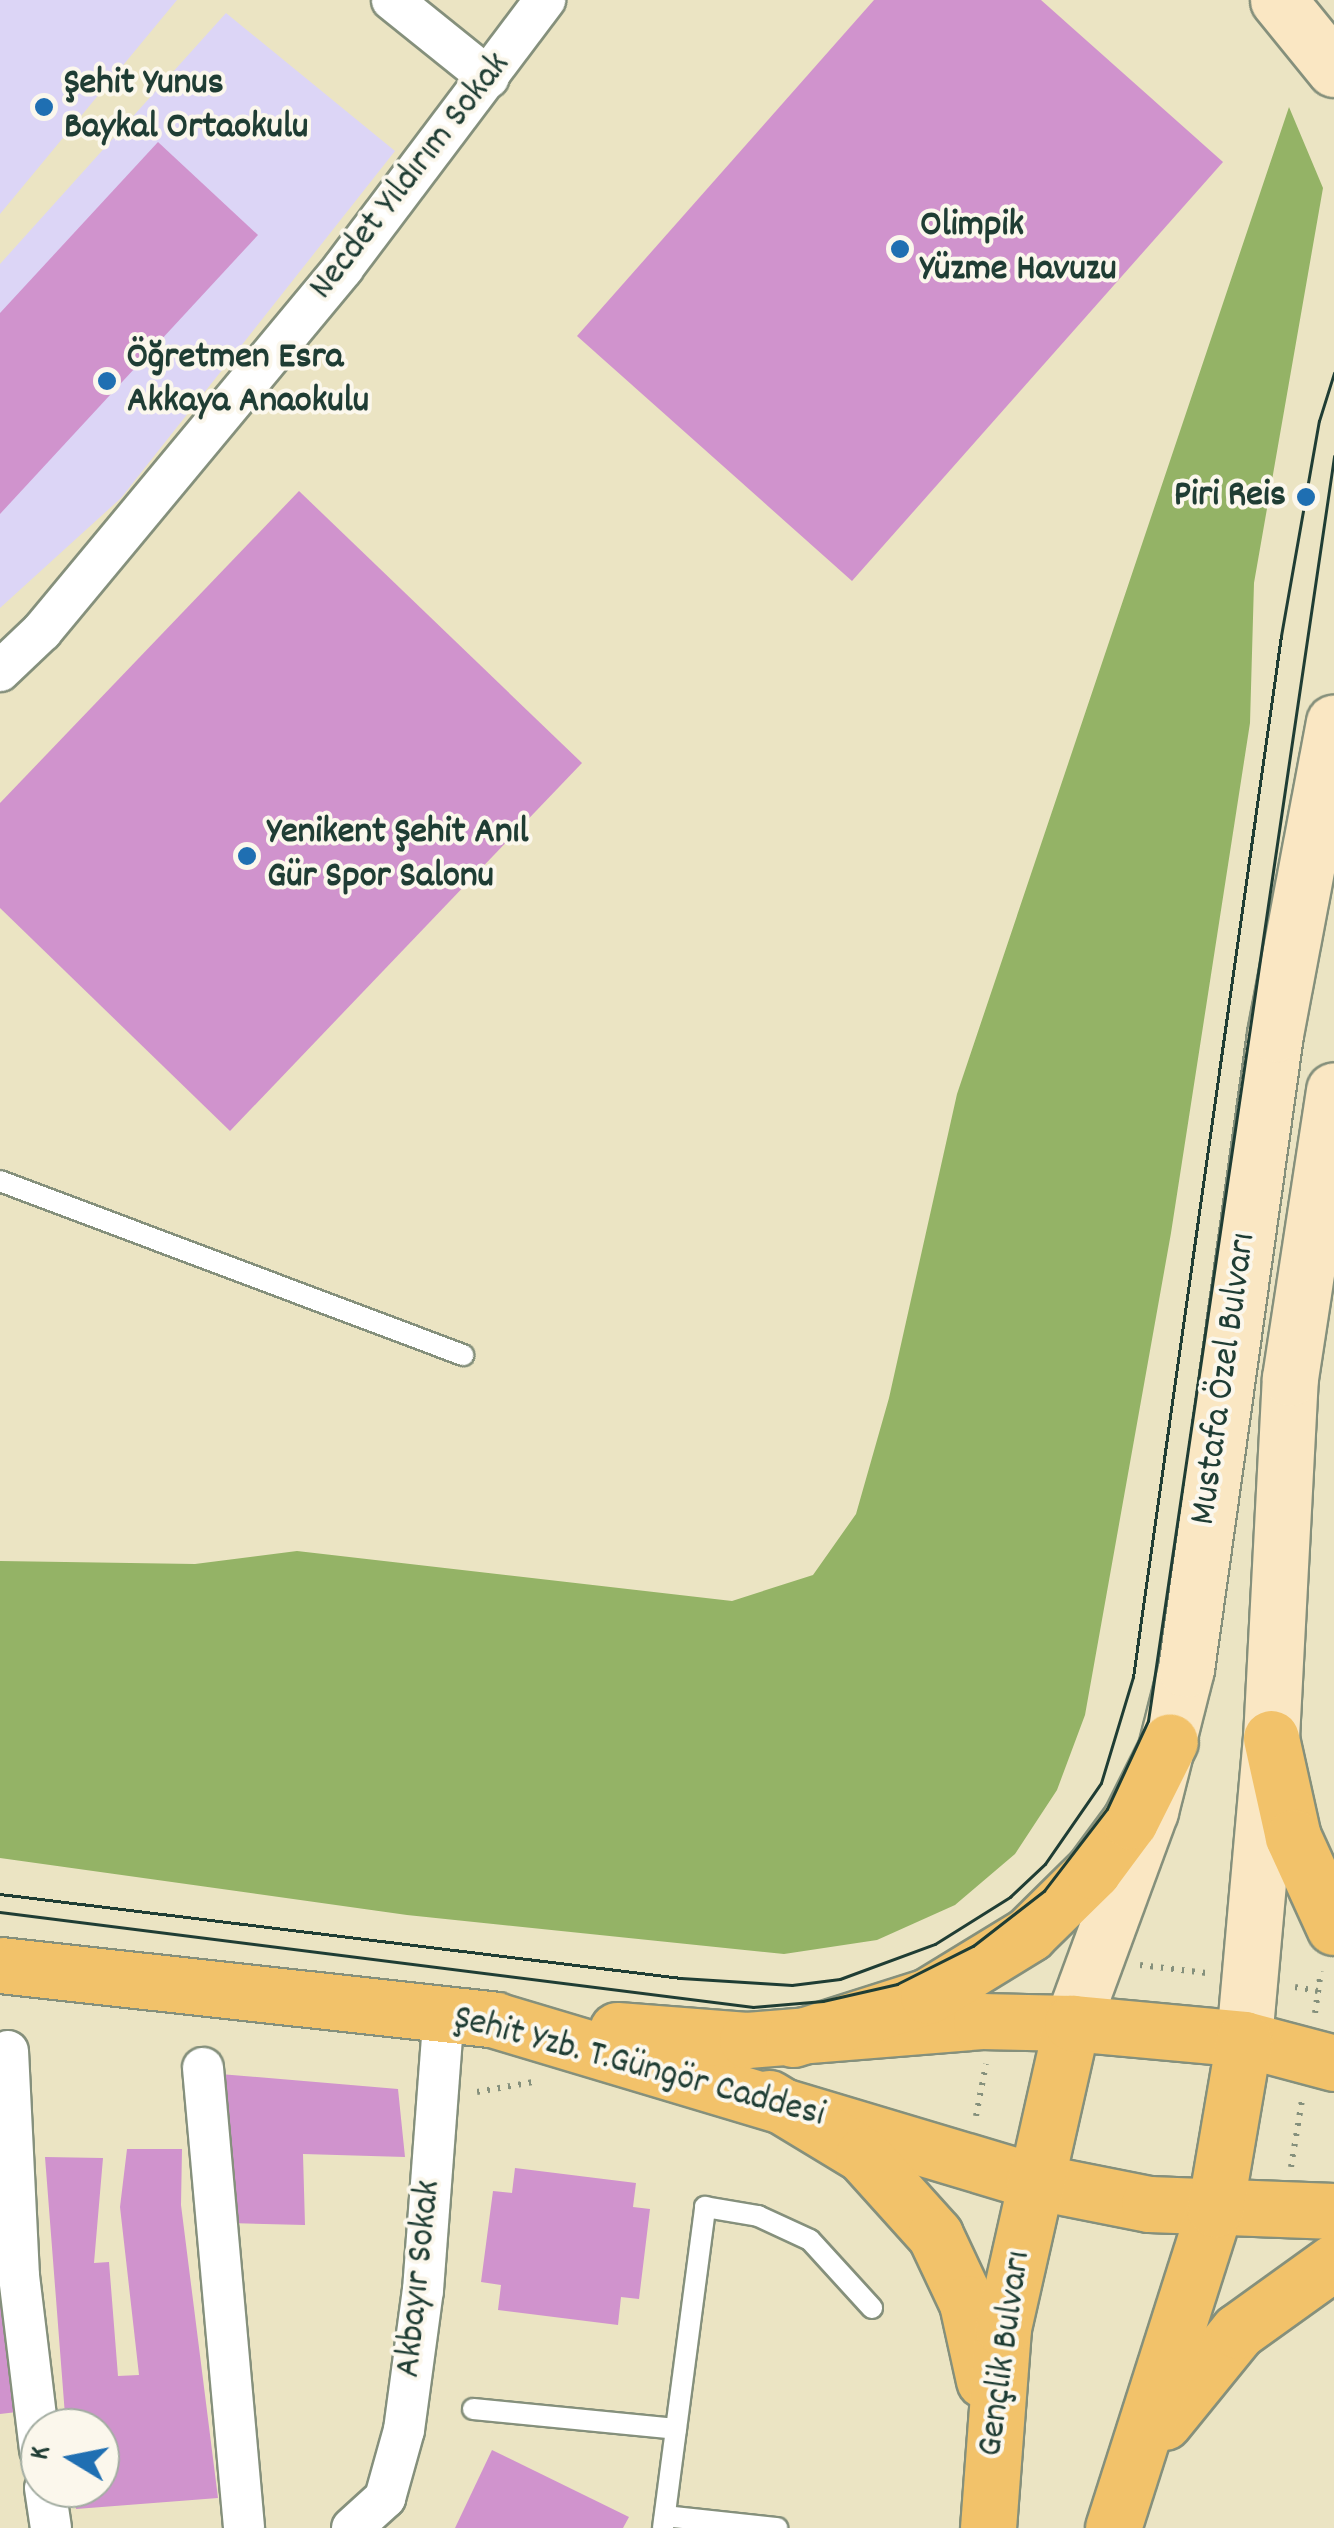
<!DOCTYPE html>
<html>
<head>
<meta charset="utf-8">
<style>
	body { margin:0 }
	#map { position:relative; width:1334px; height:2528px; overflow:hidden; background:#ebe4c3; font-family:Dekko,sans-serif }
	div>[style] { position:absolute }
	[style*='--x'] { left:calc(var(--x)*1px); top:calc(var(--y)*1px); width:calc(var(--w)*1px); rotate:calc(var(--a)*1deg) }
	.built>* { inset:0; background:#dcd5f6 }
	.forest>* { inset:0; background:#94b366 }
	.building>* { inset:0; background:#d093cd }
	.path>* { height:6px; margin-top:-3px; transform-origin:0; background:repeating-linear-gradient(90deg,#85907c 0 2.5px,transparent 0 10.5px) }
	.roads { filter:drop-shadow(2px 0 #85907c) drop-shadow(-2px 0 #85907c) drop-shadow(0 2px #85907c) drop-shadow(0 -2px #85907c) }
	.lane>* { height:20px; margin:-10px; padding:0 10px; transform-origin:10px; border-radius:10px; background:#fff }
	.street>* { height:40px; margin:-20px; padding:0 20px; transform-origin:20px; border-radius:20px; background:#fff }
	.secondary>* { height:55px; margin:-27.5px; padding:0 27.5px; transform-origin:27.5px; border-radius:27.5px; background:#fae7c3 }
	.primary>* { height:55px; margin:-27.5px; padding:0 27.5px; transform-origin:27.5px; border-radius:27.5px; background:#f2c26a }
	.highway>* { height:55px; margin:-27.5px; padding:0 27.5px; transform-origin:27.5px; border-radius:27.5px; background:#f2c26a }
	.tram>* { height:2.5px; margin:-1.25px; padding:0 1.25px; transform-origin:1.25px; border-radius:1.25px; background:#1f3d34 }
	.dots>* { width:28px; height:28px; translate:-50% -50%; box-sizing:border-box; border:5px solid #fbf7ec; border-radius:50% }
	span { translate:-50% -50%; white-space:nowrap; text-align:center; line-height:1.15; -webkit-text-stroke:8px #fbf7ec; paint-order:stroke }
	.poi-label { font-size:38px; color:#1f3d34; font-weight:700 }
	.left { translate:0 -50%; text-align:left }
	.right { translate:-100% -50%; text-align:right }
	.street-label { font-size:38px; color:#1f3d34 }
	.north { position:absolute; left:20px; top:2408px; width:100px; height:100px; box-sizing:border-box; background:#fbf7ec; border:2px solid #a3ada2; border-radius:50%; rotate:280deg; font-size:28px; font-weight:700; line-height:40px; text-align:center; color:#1f3d34 }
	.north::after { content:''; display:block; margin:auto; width:35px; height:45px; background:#1f6fb2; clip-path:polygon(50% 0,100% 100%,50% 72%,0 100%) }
</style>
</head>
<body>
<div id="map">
	<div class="built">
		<div style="clip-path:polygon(0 0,177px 0,0 214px)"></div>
		<div style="clip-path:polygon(226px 13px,395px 151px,121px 498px,0 608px,0 264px)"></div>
	</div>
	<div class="forest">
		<div style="clip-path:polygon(1289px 107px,1323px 188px,1254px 583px,1250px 723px,1171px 1233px,1085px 1715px,1057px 1790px,1015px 1854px,955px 1905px,877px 1940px,784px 1954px,407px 1915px,0 1858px,0 1561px,195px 1564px,297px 1551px,732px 1601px,813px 1575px,856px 1514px,889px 1398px,957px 1094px)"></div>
	</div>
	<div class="building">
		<div style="clip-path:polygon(874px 0,1041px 0,1223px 162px,852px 581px,577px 336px)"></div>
		<div style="clip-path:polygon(158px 142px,258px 235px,0 514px,0 313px)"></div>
		<div style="clip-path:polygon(299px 491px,582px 763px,230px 1131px,0 908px,0 803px)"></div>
		<div style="clip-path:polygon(220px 2074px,398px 2089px,405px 2157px,303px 2154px,305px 2225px,229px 2223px)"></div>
		<div style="clip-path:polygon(127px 2149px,182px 2149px,181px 2205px,218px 2498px,76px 2509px,73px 2488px,100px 2488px,100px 2428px,66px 2428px,45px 2157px,103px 2158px,94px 2263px,109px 2262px,118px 2376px,139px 2375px,120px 2207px)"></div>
		<div style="clip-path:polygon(515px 2168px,636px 2183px,633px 2207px,650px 2209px,639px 2299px,621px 2297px,618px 2325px,498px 2310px,501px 2285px,481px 2282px,493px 2191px,512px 2193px)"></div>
		<div style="clip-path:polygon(0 2277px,17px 2412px,0 2414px)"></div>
		<div style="clip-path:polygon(492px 2450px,629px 2517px,623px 2528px,455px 2528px)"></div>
	</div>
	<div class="path">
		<div style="--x:1140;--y:1965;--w:67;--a:6.8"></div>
		<div style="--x:1295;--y:1987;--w:23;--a:10"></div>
		<div style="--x:1315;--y:2013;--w:42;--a:-81.9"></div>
		<div style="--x:477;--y:2092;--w:57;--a:-10.1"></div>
		<div style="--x:976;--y:2116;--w:53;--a:-79.1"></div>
		<div style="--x:1291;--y:2167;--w:68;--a:-80.7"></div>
	</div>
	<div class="roads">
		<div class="lane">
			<div style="--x:0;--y:1181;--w:495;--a:20.6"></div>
			<div style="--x:473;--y:2409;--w:204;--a:5.6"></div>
			<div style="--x:665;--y:2516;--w:113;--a:6.1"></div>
			<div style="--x:663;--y:2528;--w:324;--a:-82.5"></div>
			<div style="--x:705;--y:2207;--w:54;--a:9.6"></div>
			<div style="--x:758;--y:2216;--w:57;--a:24.8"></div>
			<div style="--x:810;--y:2240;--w:92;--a:47.6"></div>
		</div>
		<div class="street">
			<div style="--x:392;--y:0;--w:124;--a:38.8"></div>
			<div style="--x:0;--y:671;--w:58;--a:-43.6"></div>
			<div style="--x:42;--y:631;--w:472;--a:-50.3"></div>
			<div style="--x:343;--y:268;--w:336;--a:-53"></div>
			<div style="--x:8;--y:2051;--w:225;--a:87.2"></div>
			<div style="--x:19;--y:2276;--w:175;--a:83.1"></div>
			<div style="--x:203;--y:2068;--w:462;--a:84.9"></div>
			<div style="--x:45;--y:2488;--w:40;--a:81.5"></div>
			<div style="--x:352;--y:2528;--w:45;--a:-42.3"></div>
			<div style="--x:385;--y:2498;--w:71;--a:-74.4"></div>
			<div style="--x:404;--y:2430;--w:141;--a:-82.3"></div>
			<div style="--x:423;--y:2290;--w:278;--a:-85.7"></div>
		</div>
		<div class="secondary">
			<div style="--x:1278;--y:0;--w:89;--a:50.9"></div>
			<div style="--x:1072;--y:2023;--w:226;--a:-69.8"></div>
			<div style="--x:1150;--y:1811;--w:146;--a:-75.8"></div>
			<div style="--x:1186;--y:1669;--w:641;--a:-82.02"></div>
			<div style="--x:1275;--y:1034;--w:317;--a:-79.3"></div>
			<div style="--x:1244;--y:2039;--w:302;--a:-84.9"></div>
			<div style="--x:1271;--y:1738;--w:361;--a:-87"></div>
			<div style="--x:1290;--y:1378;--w:291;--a:-81.3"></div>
		</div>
		<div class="primary">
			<div style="--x:0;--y:1965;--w:498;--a:6.3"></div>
			<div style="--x:495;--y:2020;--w:562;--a:16.66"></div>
			<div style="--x:617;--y:2030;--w:130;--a:4.4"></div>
			<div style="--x:747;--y:2040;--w:235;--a:-4.6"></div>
			<div style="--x:981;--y:2021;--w:91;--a:1.3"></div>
		</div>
		<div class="highway">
			<div style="--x:1271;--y:1738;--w:101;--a:77.5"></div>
			<div style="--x:1293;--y:1837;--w:99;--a:65.5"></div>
			<div style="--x:793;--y:2039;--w:142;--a:-17.7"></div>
			<div style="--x:928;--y:1996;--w:119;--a:-31.5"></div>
			<div style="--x:1029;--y:1934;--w:90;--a:-44.5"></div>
			<div style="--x:1093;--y:1871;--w:62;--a:-53.5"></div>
			<div style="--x:1130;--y:1821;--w:89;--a:-63.4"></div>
			<div style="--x:769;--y:2098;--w:110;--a:31.2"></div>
			<div style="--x:863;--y:2155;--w:108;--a:48"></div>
			<div style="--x:935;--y:2235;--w:75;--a:64.8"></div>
			<div style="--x:967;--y:2303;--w:79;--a:77.6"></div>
			<div style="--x:1033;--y:2181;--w:118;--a:11.2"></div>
			<div style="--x:1149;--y:2204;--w:185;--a:2.2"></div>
			<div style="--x:1164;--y:2422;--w:117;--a:-50.9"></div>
			<div style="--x:1238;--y:2331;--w:118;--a:-35.7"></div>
			<div style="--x:988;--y:2528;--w:201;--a:-85.7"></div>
			<div style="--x:1003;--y:2328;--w:313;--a:-77.3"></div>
			<div style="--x:1072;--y:2023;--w:173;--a:5.3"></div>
			<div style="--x:1244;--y:2039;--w:93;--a:14.9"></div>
			<div style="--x:1113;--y:2528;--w:335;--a:-72.3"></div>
			<div style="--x:1215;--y:2209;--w:172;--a:-80.3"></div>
		</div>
	</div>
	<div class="tram">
		<div style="--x:0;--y:1894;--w:686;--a:7.03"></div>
		<div style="--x:681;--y:1978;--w:111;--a:3.6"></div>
		<div style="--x:792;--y:1985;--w:48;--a:-7.1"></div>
		<div style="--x:840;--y:1979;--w:101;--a:-20.2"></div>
		<div style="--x:935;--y:1944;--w:89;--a:-32.1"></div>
		<div style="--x:1010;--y:1897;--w:48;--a:-43.3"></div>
		<div style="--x:1045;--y:1864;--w:98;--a:-55.3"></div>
		<div style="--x:1101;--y:1783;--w:111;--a:-73.2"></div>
		<div style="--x:1133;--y:1677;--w:1051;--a:-81.91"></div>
		<div style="--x:1281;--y:636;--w:218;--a:-80"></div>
		<div style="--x:1319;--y:421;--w:50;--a:-72.6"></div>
		<div style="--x:0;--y:1912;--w:759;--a:7.19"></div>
		<div style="--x:753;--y:2007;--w:70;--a:-4.9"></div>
		<div style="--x:823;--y:2001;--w:76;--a:-12.9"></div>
		<div style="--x:897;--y:1984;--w:85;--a:-26.6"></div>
		<div style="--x:973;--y:1946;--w:90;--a:-37.8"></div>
		<div style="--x:1044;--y:1891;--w:103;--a:-52.5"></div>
		<div style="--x:1107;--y:1809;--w:97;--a:-65"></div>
		<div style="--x:1148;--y:1721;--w:1278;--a:-81.63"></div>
	</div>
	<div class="dots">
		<div style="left:44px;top:107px;background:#1f6fb2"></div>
		<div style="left:900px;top:249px;background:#1f6fb2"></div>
		<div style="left:107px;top:381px;background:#1f6fb2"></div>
		<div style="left:1306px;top:497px;background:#1f6fb2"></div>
		<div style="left:247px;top:856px;background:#1f6fb2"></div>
	</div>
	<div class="poi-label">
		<span class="left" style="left:64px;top:107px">Şehit Yunus<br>Baykal Ortaokulu</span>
		<span class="left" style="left:920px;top:249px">Olimpik<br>Yüzme Havuzu</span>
		<span class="left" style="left:127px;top:381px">Öğretmen Esra<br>Akkaya Anaokulu</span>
		<span class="right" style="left:1286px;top:497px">Piri Reis</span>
		<span class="left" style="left:267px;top:856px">Yenikent Şehit Anıl<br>Gür Spor Salonu</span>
	</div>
	<div class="street-label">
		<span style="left:411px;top:177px;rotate:-52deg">Necdet Yıldırım Sokak</span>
		<span style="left:1225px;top:1379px;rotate:-82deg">Mustafa Özel Bulvarı</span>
		<span style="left:639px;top:2068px;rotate:15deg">Şehit Yzb. T.Güngör Caddesi</span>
		<span style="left:420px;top:2279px;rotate:-84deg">Akbayır Sokak</span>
		<span style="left:1006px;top:2354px;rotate:-82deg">Gençlik Bulvarı</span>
	</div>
	<div class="north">K</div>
</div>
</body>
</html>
